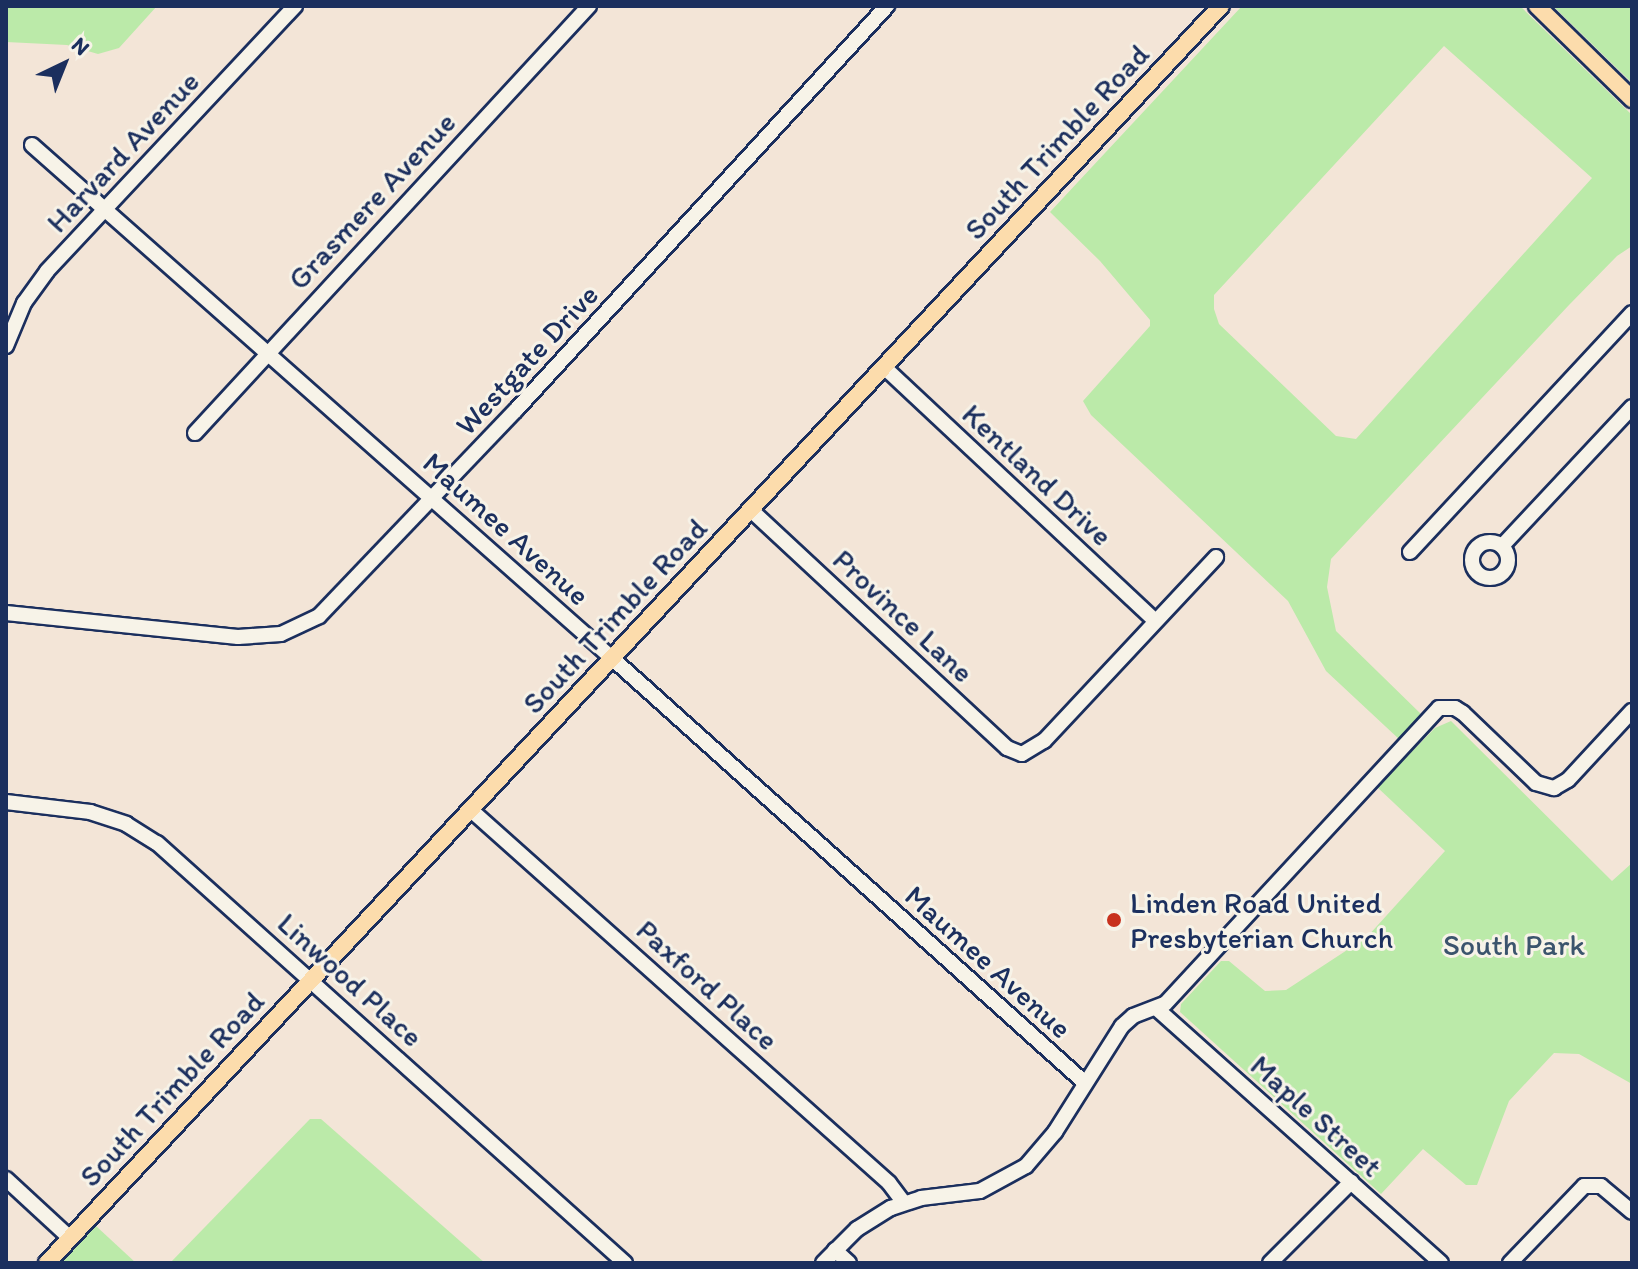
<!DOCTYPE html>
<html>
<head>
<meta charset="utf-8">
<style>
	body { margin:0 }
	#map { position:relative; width:1638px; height:1269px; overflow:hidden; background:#f3e5d7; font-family:Itim,sans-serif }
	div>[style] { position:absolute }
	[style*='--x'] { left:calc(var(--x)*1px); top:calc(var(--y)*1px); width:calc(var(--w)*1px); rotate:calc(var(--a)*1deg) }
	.green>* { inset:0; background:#bbeaa9 }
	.roads { filter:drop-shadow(2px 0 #1b2f5e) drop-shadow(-2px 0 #1b2f5e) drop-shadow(0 2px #1b2f5e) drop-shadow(0 -2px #1b2f5e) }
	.minor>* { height:14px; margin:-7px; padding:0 7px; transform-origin:7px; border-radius:7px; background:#f7f3e8 }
	.minor>.ring { margin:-7px; padding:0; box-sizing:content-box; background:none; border:14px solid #f7f3e8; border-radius:50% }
	.major>* { height:16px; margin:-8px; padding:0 8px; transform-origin:8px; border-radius:8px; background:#fcdcac }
	.dots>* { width:22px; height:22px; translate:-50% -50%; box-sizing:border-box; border:4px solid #f7f3e8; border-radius:50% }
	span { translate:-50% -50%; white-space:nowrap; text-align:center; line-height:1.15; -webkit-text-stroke:6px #f7f3e8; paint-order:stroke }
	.street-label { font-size:30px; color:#1b2f5e }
	.poi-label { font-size:30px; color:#1b2f5e }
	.left { translate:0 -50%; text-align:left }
	.park-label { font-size:30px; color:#3b546d }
	.frame { position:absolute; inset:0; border:8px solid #1b2f5e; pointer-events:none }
	.north { position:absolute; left:24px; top:24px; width:80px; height:80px; -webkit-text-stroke:6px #f7f3e8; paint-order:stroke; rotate:43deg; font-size:22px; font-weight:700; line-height:32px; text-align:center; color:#1b2f5e }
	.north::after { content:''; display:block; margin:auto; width:28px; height:36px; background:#1b2f5e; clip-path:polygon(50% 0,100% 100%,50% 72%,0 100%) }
</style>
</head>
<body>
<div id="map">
	<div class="green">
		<div style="clip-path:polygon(6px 6px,157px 6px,119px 48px,98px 54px,67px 45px,6px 42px)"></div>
		<div style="clip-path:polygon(evenodd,1242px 6px,1520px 6px,1632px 115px,1632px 246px,1617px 256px,1569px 305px,1331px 559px,1327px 587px,1336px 631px,1422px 715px,1400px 740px,1326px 671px,1288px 601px,1091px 415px,1083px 401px,1150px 326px,1150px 320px,1100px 261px,1050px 212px,1242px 6px,1444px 46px,1592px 178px,1356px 439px,1336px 436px,1219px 324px,1214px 309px,1214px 295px,1444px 46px)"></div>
		<div style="clip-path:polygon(1553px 6px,1632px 6px,1632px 83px)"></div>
		<div style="clip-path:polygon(1451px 721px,1612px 881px,1632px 863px,1632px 1084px,1579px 1054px,1554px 1053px,1509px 1101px,1477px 1185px,1466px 1185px,1423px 1149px,1381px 1194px,1180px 1012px,1181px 1004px,1221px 961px,1229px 961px,1265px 991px,1286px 990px,1367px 937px,1445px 851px,1377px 787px,1435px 728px)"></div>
		<div style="clip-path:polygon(310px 1119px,321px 1119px,485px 1263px,170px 1263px)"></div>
		<div style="clip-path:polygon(96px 1226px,136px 1263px,61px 1263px)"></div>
	</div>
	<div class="roads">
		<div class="minor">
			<div style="--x:32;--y:145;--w:776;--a:41.5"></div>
			<div style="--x:613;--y:659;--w:634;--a:41.93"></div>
			<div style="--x:6;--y:346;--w:47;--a:-67.3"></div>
			<div style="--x:24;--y:303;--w:39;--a:-54"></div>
			<div style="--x:47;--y:271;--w:363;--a:-46.9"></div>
			<div style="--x:885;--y:368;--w:369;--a:43.1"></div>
			<div style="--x:195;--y:433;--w:581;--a:-47.3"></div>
			<div style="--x:752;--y:511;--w:348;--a:42.9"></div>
			<div style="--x:1007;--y:748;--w:16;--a:22"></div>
			<div style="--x:1022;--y:754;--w:26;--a:-31"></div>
			<div style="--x:1044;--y:741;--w:252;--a:-46.9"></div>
			<div class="ring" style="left:1472px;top:542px;width:22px;height:22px"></div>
			<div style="--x:1502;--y:546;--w:190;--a:-46.9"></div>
			<div style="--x:1410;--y:552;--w:326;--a:-47.1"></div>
			<div style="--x:6;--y:613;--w:233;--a:5.9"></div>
			<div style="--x:238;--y:637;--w:43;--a:-4"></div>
			<div style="--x:281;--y:634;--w:42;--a:-25.3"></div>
			<div style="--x:319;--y:616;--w:285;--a:-46.3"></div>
			<div style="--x:516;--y:410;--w:549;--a:-47.44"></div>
			<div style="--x:6;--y:802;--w:85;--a:6.8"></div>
			<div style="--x:90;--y:812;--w:38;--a:18"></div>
			<div style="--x:126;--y:824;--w:36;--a:32"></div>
			<div style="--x:157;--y:843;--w:629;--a:41.91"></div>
			<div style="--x:471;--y:810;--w:560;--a:41.74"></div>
			<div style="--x:889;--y:1183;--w:25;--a:53"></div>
			<div style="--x:1156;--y:1008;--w:382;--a:41.8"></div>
			<div style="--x:6;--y:1179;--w:87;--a:42.7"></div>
			<div style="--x:835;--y:1250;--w:19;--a:43"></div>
			<div style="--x:823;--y:1263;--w:48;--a:-45"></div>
			<div style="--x:857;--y:1229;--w:40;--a:-32"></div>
			<div style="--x:891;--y:1208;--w:32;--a:-18"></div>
			<div style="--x:921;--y:1198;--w:59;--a:-6.8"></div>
			<div style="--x:980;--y:1191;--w:52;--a:-28.5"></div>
			<div style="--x:1026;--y:1166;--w:45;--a:-49.5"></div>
			<div style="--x:1055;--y:1132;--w:125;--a:-57.7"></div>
			<div style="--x:1122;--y:1026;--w:15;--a:-42"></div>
			<div style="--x:1133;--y:1016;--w:34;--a:-21"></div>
			<div style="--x:1165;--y:1004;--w:403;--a:-47.2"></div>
			<div style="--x:1439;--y:708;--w:16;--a:0"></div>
			<div style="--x:1455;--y:708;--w:9;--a:32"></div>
			<div style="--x:1463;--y:713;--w:101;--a:43.8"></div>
			<div style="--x:1536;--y:783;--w:19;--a:16"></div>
			<div style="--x:1554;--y:788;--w:16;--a:-30"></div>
			<div style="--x:1568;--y:780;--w:94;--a:-47.2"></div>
			<div style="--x:1270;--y:1263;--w:115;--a:-45"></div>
			<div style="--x:1510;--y:1263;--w:107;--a:-46.1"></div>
			<div style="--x:1584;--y:1186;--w:17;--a:0"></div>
			<div style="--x:1601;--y:1186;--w:40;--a:40"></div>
		</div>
		<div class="major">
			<div style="--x:1537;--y:6;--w:133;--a:44.4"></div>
			<div style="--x:47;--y:1263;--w:1720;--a:-46.96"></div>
		</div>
	</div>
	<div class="dots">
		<div style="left:1114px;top:920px;background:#c8321e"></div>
	</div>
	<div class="street-label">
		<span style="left:1057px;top:142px;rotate:-47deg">South Trimble Road</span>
		<span style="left:123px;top:152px;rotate:-47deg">Harvard Avenue</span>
		<span style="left:372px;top:201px;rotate:-47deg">Grasmere Avenue</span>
		<span style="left:527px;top:360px;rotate:-47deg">Westgate Drive</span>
		<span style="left:1037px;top:475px;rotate:43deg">Kentland Drive</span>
		<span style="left:506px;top:529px;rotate:42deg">Maumee Avenue</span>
		<span style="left:615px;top:616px;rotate:-47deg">South Trimble Road</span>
		<span style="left:903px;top:616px;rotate:43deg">Province Lane</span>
		<span style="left:988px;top:962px;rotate:42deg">Maumee Avenue</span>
		<span style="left:350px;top:980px;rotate:42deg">Linwood Place</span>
		<span style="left:707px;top:985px;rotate:42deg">Paxford Place</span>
		<span style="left:172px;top:1089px;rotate:-47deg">South Trimble Road</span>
		<span style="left:1316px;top:1116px;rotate:42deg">Maple Street</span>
	</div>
	<div class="poi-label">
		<span class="left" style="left:1130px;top:920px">Linden Road United<br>Presbyterian Church</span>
	</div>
	<div class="park-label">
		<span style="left:1514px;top:945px">South Park</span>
	</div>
	<div class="frame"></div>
	<div class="north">N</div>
</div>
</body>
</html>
